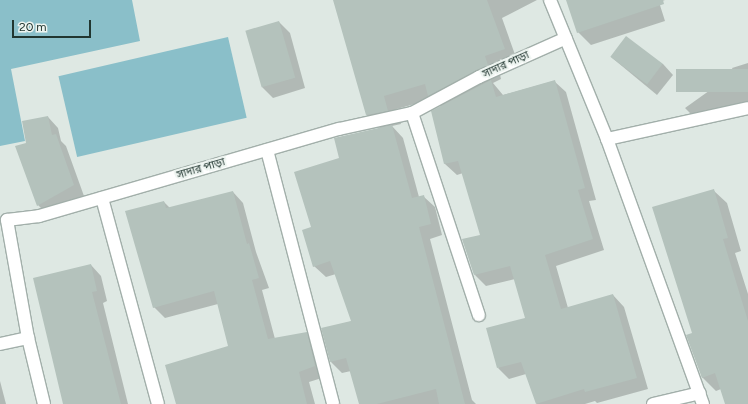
<!DOCTYPE html>
<html>
<head>
<meta charset="utf-8">
<style>
	body { margin:0 }
	#map { position:relative; width:748px; height:404px; overflow:hidden; background:#dee8e3; font-family:Figtree,"Noto Sans Bengali",sans-serif }
	div>[style] { position:absolute }
	[style*='--x'] { left:calc(var(--x)*1px); top:calc(var(--y)*1px); width:calc(var(--w)*1px); rotate:calc(var(--a)*1deg) }
	.water>* { inset:0; background:#8abfc9; transform-origin:0 0 }
	.shadow>* { inset:0; background:#0003 }
	.building>* { inset:0; background:#b4c2bc; transform-origin:0 0 }
	.roads { filter:drop-shadow(1px 0 #a2afaa) drop-shadow(-1px 0 #a2afaa) drop-shadow(0 1px #a2afaa) drop-shadow(0 -1px #a2afaa) }
	.minor>* { height:12px; margin:-6px; padding:0 6px; transform-origin:6px; border-radius:6px; background:#fff }
	span { translate:-50% -50%; white-space:nowrap; text-align:center; line-height:1.15; -webkit-text-stroke:4px #eef5f1; paint-order:stroke }
	.street-label { font-size:11px; color:#213630 }
	.scale { position:absolute; left:12px; top:20px; width:79px; height:18px; box-sizing:border-box; border:2px solid #213630; border-top:0; padding-left:5px; font-size:12px; line-height:14px; white-space:nowrap; color:#213630; -webkit-text-stroke:3px #eef5f1; paint-order:stroke }
</style>
</head>
<body>
<div id="map">
	<div class="water">
		<div style="clip-path:polygon(0 0,132px 0,140px 41px,11px 69px,25px 141px,0 146px)"></div>
		<div style="left:228px;top:37px;width:83px;height:174px;rotate:77deg"></div>
	</div>
	<div class="shadow">
		<div style="clip-path:polygon(357px 0,537px 0,502px 18px,518px 63px,499px 70px,501px 79px,493px 83px,503px 95px,554px 81px,566px 92px,596px 200px,589px 201px,604px 250px,556px 266px,568px 308px,613px 295px,624px 307px,648px 389px,597px 403px,595px 401px,585px 404px,537px 404px,526px 374px,509px 379px,498px 368px,526px 318px,515px 279px,486px 286px,475px 275px,481px 236px,463px 173px,457px 175px,445px 164px,433px 112px,441px 107px,432px 99px,397px 109px,401px 124px,392px 126px,403px 138px,419px 197px,423px 196px,435px 207px,442px 235px,430px 239px,472px 400px,476px 404px,360px 404px,351px 371px,342px 373px,331px 362px,322px 329px,353px 321px,336px 274px,326px 277px,314px 266px,312px 228px,341px 159px,381px 129px,367px 115px,336px 6px)"></div>
		<div style="clip-path:polygon(568px 0,665px 0,659px 2px,665px 21px,591px 45px,578px 32px)"></div>
		<div style="clip-path:polygon(279px 22px,290px 33px,305px 88px,273px 98px,262px 87px)"></div>
		<div style="clip-path:polygon(611px 57px,663px 64px,673px 75px,657px 95px)"></div>
		<div style="clip-path:polygon(748px 63px,748px 103px,694px 117px,685px 108px,734px 73px,732px 68px)"></div>
		<div style="clip-path:polygon(48px 117px,58px 128px,61px 141px,66px 146px,84px 196px,49px 216px,38px 205px,28px 143px)"></div>
		<div style="clip-path:polygon(713px 190px,727px 203px,741px 251px,735px 253px,748px 294px,748px 404px,726px 404px,721px 389px,716px 391px,702px 377px,693px 334px)"></div>
		<div style="clip-path:polygon(233px 192px,243px 203px,256px 252px,269px 288px,262px 290px,275px 339px,306px 333px,317px 344px,325px 377px,309px 382px,315px 404px,177px 404px,230px 347px,218px 304px,165px 318px,154px 307px,164px 202px,170px 208px)"></div>
		<div style="clip-path:polygon(91px 265px,101px 276px,107px 301px,103px 303px,128px 404px,63px 404px)"></div>
		<div style="clip-path:polygon(0 381px,6px 404px,0 404px)"></div>
	</div>
	<div class="building">
		<div style="clip-path:polygon(333px 0,487px 0,505px 49px,485px 56px,488px 65px,428px 96px,425px 84px,384px 96px,388px 111px,366px 115px)"></div>
		<div style="clip-path:polygon(566px 0,663px 0,664px 4px,577px 33px)"></div>
		<div style="left:279px;top:21px;width:59px;height:35px;rotate:74deg"></div>
		<div style="left:626px;top:36px;width:46px;height:26px;rotate:37deg"></div>
		<div style="left:748px;top:69px;width:23px;height:72px;rotate:90deg"></div>
		<div style="clip-path:polygon(491px 80px,496px 97px,555px 80px,585px 188px,578px 190px,593px 239px,545px 255px,561px 309px,613px 294px,637px 378px,585px 392px,584px 389px,536px 404px,521px 362px,497px 368px,486px 328px,525px 318px,510px 266px,474px 275px,462px 239px,480px 235px,458px 161px,444px 164px,431px 111px)"></div>
		<div style="clip-path:polygon(48px 116px,52px 135px,56px 134px,74px 185px,37px 206px,15px 146px,26px 143px,22px 121px)"></div>
		<div style="clip-path:polygon(392px 125px,412px 198px,424px 195px,431px 224px,419px 227px,465px 404px,439px 404px,436px 389px,377px 404px,359px 404px,346px 358px,330px 362px,321px 328px,351px 321px,330px 261px,313px 267px,302px 230px,311px 227px,294px 172px,339px 158px,334px 138px)"></div>
		<div style="clip-path:polygon(714px 189px,728px 238px,723px 239px,748px 321px,748px 404px,725px 404px,715px 373px,702px 378px,686px 335px,692px 333px,652px 207px)"></div>
		<div style="clip-path:polygon(233px 191px,247px 244px,249px 243px,259px 278px,252px 280px,268px 339px,307px 332px,315px 366px,299px 372px,307px 404px,176px 404px,165px 365px,228px 346px,214px 291px,153px 308px,125px 211px,164px 201px,166px 208px)"></div>
		<div style="clip-path:polygon(91px 264px,97px 291px,92px 292px,121px 404px,63px 404px,33px 278px)"></div>
	</div>
	<div class="roads">
		<div class="minor">
			<div style="--x:550;--y:0;--w:150;--a:67.7"></div>
			<div style="--x:607;--y:139;--w:282;--a:70.1"></div>
			<div style="--x:412;--y:113;--w:213;--a:71.7"></div>
			<div style="--x:607;--y:139;--w:144;--a:-12.4"></div>
			<div style="--x:267;--y:150;--w:262;--a:75.4"></div>
			<div style="--x:102;--y:198;--w:213;--a:74.8"></div>
			<div style="--x:0;--y:344;--w:29;--a:-12"></div>
			<div style="--x:44;--y:404;--w:68;--a:-103.6"></div>
			<div style="--x:28;--y:338;--w:120;--a:-100.1"></div>
			<div style="--x:7;--y:220;--w:32;--a:-7"></div>
			<div style="--x:39;--y:216;--w:312;--a:-16.2"></div>
			<div style="--x:339;--y:129;--w:75;--a:-12.4"></div>
			<div style="--x:412;--y:113;--w:76;--a:-28.2"></div>
			<div style="--x:479;--y:77;--w:95;--a:-24.1"></div>
			<div style="--x:653;--y:404;--w:48;--a:-13.2"></div>
		</div>
	</div>
	<div class="street-label">
		<span style="left:506px;top:65px;rotate:-24deg">সাদার পাড়া</span>
		<span style="left:201px;top:169px;rotate:-16deg">সাদার পাড়া</span>
	</div>
	<div class="scale">20 m</div>
</div>
</body>
</html>
